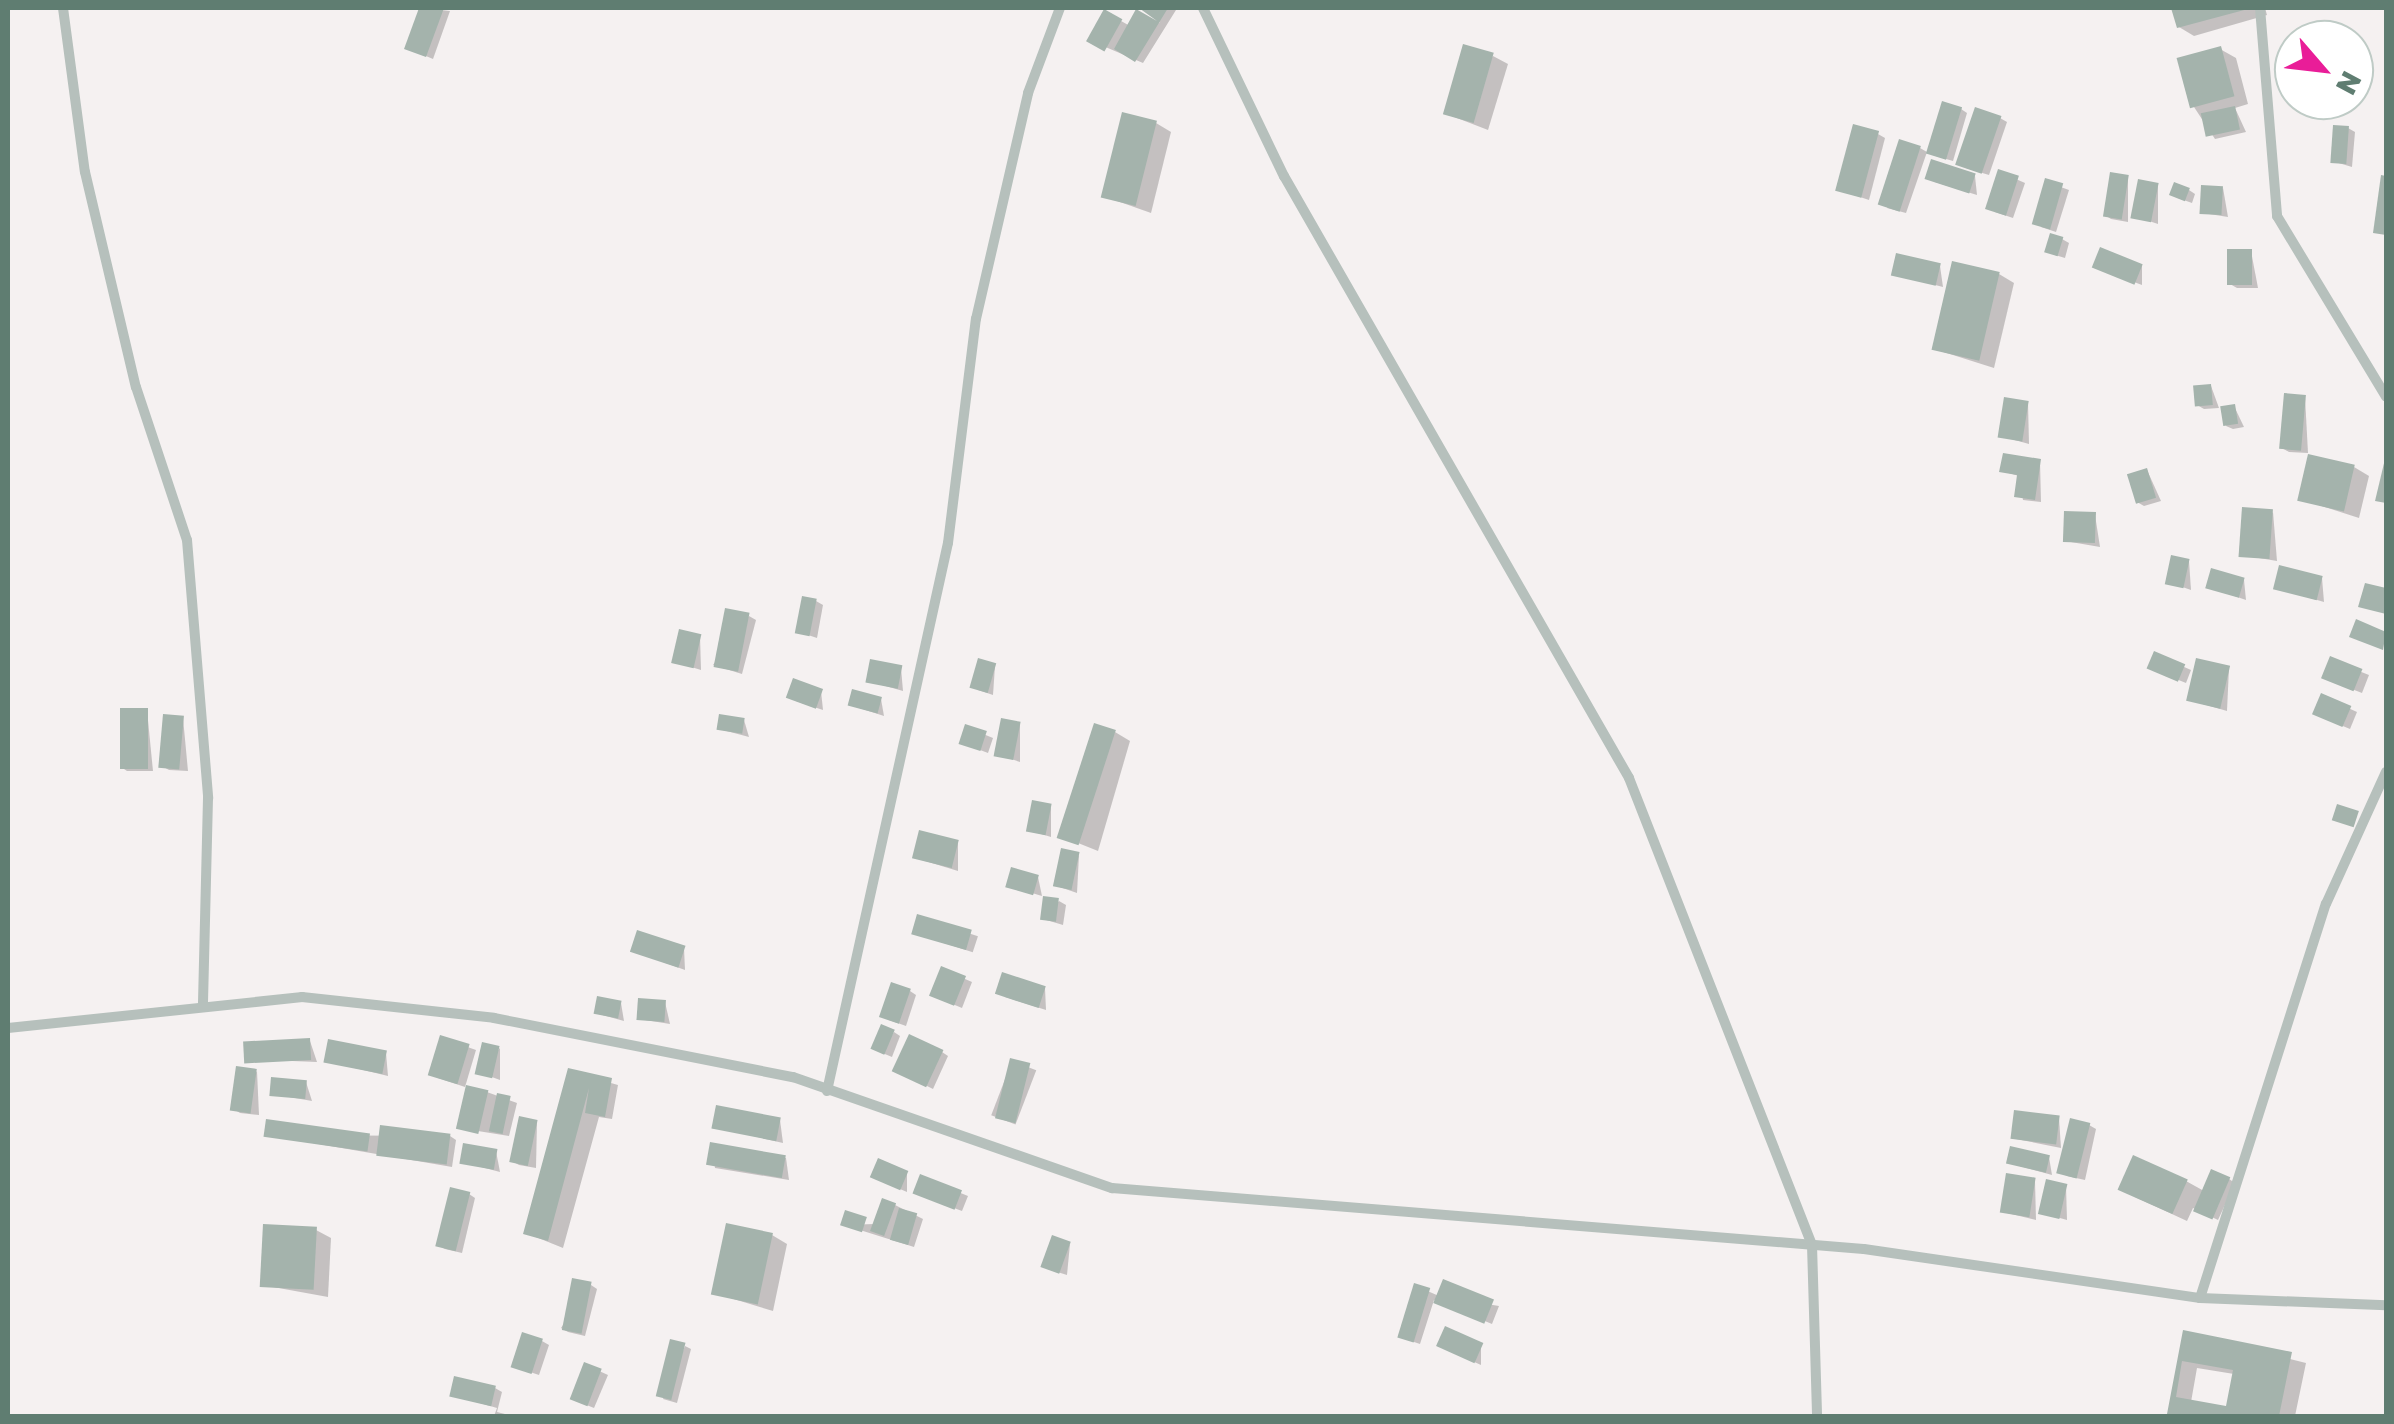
<!DOCTYPE html>
<html>
<head>
<meta charset="utf-8">
<style>
	body { margin:0 }
	#map { position:relative; width:2394px; height:1424px; overflow:hidden; background:#f5f1f1; font-family:"Golos Text",sans-serif }
	div>[style] { position:absolute }
	[style*='--x'] { left:calc(var(--x)*1px); top:calc(var(--y)*1px); width:calc(var(--w)*1px); rotate:calc(var(--a)*1deg) }
	.shadow>* { inset:0; background:#0003; transform-origin:0 0 }
	.building>* { inset:0; background:#a4b3ac; transform-origin:0 0 }
	.minor>* { height:10px; margin:-5px; padding:0 5px; transform-origin:5px; border-radius:5px; background:#b6c0bc }
	span { translate:-50% -50%; white-space:nowrap; text-align:center; line-height:1.15; -webkit-text-stroke:10px #fff; paint-order:stroke }
	.frame { position:absolute; inset:0; border:10px solid #5f7d71; pointer-events:none }
	.north { position:absolute; left:2274px; top:20px; width:100px; height:100px; box-sizing:border-box; background:#fff; border:2px solid #bfcbc6; border-radius:50%; rotate:118deg; font-size:28px; font-weight:700; line-height:40px; text-align:center; color:#5f7d71 }
	.north::after { content:''; display:block; margin:auto; width:35px; height:45px; background:#e91d98; clip-path:polygon(50% 0,100% 100%,50% 72%,0 100%) }
</style>
</head>
<body>
<div id="map">
	<div class="shadow">
		<div style="clip-path:polygon(422px 8px,450px 11px,433px 59px,407px 48px)"></div>
		<div style="clip-path:polygon(1143px 8px,1176px 10px,1143px 63px,1089px 40px,1105px 12px,1130px 26px,1137px 13px,1160px 23px)"></div>
		<div style="clip-path:polygon(2173px 8px,2265px 8px,2267px 15px,2194px 36px,2179px 27px)"></div>
		<div style="clip-path:polygon(2354px 47px,2363px 51px,2361px 79px,2354px 79px)"></div>
		<div style="clip-path:polygon(2220px 49px,2236px 58px,2248px 104px,2235px 108px,2246px 132px,2215px 139px,2194px 107px)"></div>
		<div style="clip-path:polygon(1493px 56px,1508px 64px,1488px 130px,1444px 113px)"></div>
		<div style="clip-path:polygon(2354px 89px,2358px 105px,2312px 100px,2354px 100px)"></div>
		<div style="clip-path:polygon(1961px 109px,1967px 113px,1953px 161px,1936px 156px)"></div>
		<div style="clip-path:polygon(2000px 118px,2007px 122px,1989px 175px,1966px 168px)"></div>
		<div style="clip-path:polygon(1156px 123px,1171px 132px,1151px 213px,1103px 196px)"></div>
		<div style="clip-path:polygon(2348px 128px,2355px 132px,2352px 167px,2332px 161px)"></div>
		<div style="clip-path:polygon(1878px 134px,1885px 138px,1869px 200px,1839px 190px)"></div>
		<div style="clip-path:polygon(1920px 148px,1927px 152px,1906px 213px,1887px 208px)"></div>
		<div style="clip-path:polygon(2000px 172px,2025px 183px,2013px 218px,1995px 212px)"></div>
		<div style="clip-path:polygon(1975px 176px,1977px 195px,1935px 182px)"></div>
		<div style="clip-path:polygon(2128px 178px,2128px 222px,2111px 219px,2105px 215px)"></div>
		<div style="clip-path:polygon(2047px 182px,2069px 190px,2056px 232px,2041px 227px)"></div>
		<div style="clip-path:polygon(2158px 185px,2158px 224px,2134px 216px)"></div>
		<div style="clip-path:polygon(2223px 188px,2228px 217px,2203px 213px)"></div>
		<div style="clip-path:polygon(2189px 190px,2195px 194px,2192px 203px,2178px 198px)"></div>
		<div style="clip-path:polygon(2062px 239px,2069px 243px,2065px 258px,2055px 255px)"></div>
		<div style="clip-path:polygon(2251px 251px,2258px 288px,2237px 288px,2230px 284px)"></div>
		<div style="clip-path:polygon(1940px 266px,1943px 287px,1893px 274px)"></div>
		<div style="clip-path:polygon(2142px 266px,2142px 285px,2102px 270px)"></div>
		<div style="clip-path:polygon(1999px 274px,2014px 283px,1994px 368px,1934px 349px)"></div>
		<div style="clip-path:polygon(2211px 386px,2219px 408px,2204px 409px,2197px 405px)"></div>
		<div style="clip-path:polygon(2305px 397px,2308px 453px,2289px 452px,2282px 448px)"></div>
		<div style="clip-path:polygon(2028px 403px,2029px 444px,2000px 436px)"></div>
		<div style="clip-path:polygon(2234px 406px,2244px 427px,2233px 429px,2226px 426px)"></div>
		<div style="clip-path:polygon(2040px 461px,2041px 502px,2023px 500px,2019px 476px,2002px 471px)"></div>
		<div style="clip-path:polygon(2354px 467px,2369px 476px,2359px 518px,2300px 499px)"></div>
		<div style="clip-path:polygon(2147px 470px,2161px 501px,2144px 506px,2137px 502px)"></div>
		<div style="clip-path:polygon(2273px 512px,2277px 561px,2241px 555px)"></div>
		<div style="clip-path:polygon(2095px 515px,2100px 547px,2065px 541px)"></div>
		<div style="clip-path:polygon(2189px 561px,2191px 590px,2168px 582px)"></div>
		<div style="clip-path:polygon(2322px 578px,2324px 602px,2276px 588px)"></div>
		<div style="clip-path:polygon(2244px 580px,2246px 600px,2208px 587px)"></div>
		<div style="clip-path:polygon(816px 601px,823px 605px,817px 638px,799px 632px)"></div>
		<div style="clip-path:polygon(749px 616px,756px 620px,742px 674px,713px 665px)"></div>
		<div style="clip-path:polygon(700px 636px,701px 670px,675px 662px)"></div>
		<div style="clip-path:polygon(2155px 654px,2191px 670px,2186px 683px,2156px 671px)"></div>
		<div style="clip-path:polygon(2331px 660px,2369px 675px,2362px 693px,2331px 681px)"></div>
		<div style="clip-path:polygon(995px 666px,993px 695px,978px 690px)"></div>
		<div style="clip-path:polygon(901px 668px,903px 691px,868px 681px)"></div>
		<div style="clip-path:polygon(2229px 668px,2227px 711px,2189px 700px)"></div>
		<div style="clip-path:polygon(821px 691px,823px 710px,796px 701px)"></div>
		<div style="clip-path:polygon(2322px 696px,2357px 712px,2350px 729px,2321px 717px)"></div>
		<div style="clip-path:polygon(881px 699px,884px 716px,850px 705px)"></div>
		<div style="clip-path:polygon(147px 710px,153px 771px,127px 771px,121px 767px)"></div>
		<div style="clip-path:polygon(183px 718px,188px 771px,169px 770px,162px 766px)"></div>
		<div style="clip-path:polygon(744px 720px,749px 737px,719px 729px)"></div>
		<div style="clip-path:polygon(1020px 724px,1020px 762px,996px 754px)"></div>
		<div style="clip-path:polygon(966px 727px,993px 738px,988px 753px,967px 745px)"></div>
		<div style="clip-path:polygon(1115px 732px,1130px 741px,1098px 851px,1063px 837px)"></div>
		<div style="clip-path:polygon(1051px 807px,1051px 837px,1028px 830px)"></div>
		<div style="clip-path:polygon(958px 842px,958px 871px,922px 860px)"></div>
		<div style="clip-path:polygon(1079px 855px,1077px 893px,1054px 885px)"></div>
		<div style="clip-path:polygon(1038px 877px,1042px 896px,1008px 886px)"></div>
		<div style="clip-path:polygon(1059px 901px,1066px 905px,1063px 925px,1043px 919px)"></div>
		<div style="left:919px;top:917px;width:62px;height:17px;rotate:18deg"></div>
		<div style="clip-path:polygon(684px 948px,685px 970px,633px 951px)"></div>
		<div style="clip-path:polygon(942px 969px,972px 982px,962px 1008px,938px 998px)"></div>
		<div style="clip-path:polygon(1045px 988px,1046px 1010px,1005px 997px)"></div>
		<div style="clip-path:polygon(910px 991px,916px 995px,906px 1026px,889px 1020px)"></div>
		<div style="clip-path:polygon(665px 1002px,670px 1024px,639px 1019px)"></div>
		<div style="clip-path:polygon(621px 1003px,624px 1021px,595px 1013px)"></div>
		<div style="clip-path:polygon(894px 1032px,900px 1036px,892px 1057px,880px 1052px)"></div>
		<div style="clip-path:polygon(442px 1038px,476px 1050px,465px 1087px,438px 1078px)"></div>
		<div style="clip-path:polygon(310px 1041px,317px 1062px,245px 1059px)"></div>
		<div style="clip-path:polygon(500px 1048px,500px 1080px,478px 1072px)"></div>
		<div style="clip-path:polygon(942px 1052px,948px 1056px,933px 1089px,895px 1070px)"></div>
		<div style="clip-path:polygon(386px 1053px,388px 1076px,326px 1061px)"></div>
		<div style="left:1012px;top:1061px;width:26px;height:58px;rotate:21deg"></div>
		<div style="clip-path:polygon(257px 1071px,259px 1115px,240px 1113px,234px 1109px)"></div>
		<div style="clip-path:polygon(569px 1071px,618px 1085px,612px 1119px,599px 1117px,563px 1248px,526px 1233px)"></div>
		<div style="clip-path:polygon(306px 1082px,312px 1101px,272px 1094px)"></div>
		<div style="clip-path:polygon(487px 1092px,517px 1103px,509px 1136px,459px 1128px)"></div>
		<div style="clip-path:polygon(2059px 1118px,2061px 1148px,2011px 1138px)"></div>
		<div style="clip-path:polygon(780px 1120px,783px 1143px,714px 1127px)"></div>
		<div style="clip-path:polygon(537px 1122px,536px 1168px,519px 1165px,512px 1161px)"></div>
		<div style="clip-path:polygon(2089px 1125px,2096px 1129px,2085px 1180px,2067px 1176px,2060px 1172px)"></div>
		<div style="clip-path:polygon(266px 1135px,450px 1136px,456px 1140px,452px 1167px)"></div>
		<div style="clip-path:polygon(712px 1145px,786px 1158px,789px 1180px,715px 1168px)"></div>
		<div style="clip-path:polygon(496px 1151px,500px 1172px,462px 1162px)"></div>
		<div style="clip-path:polygon(2049px 1157px,2052px 1175px,2009px 1163px)"></div>
		<div style="clip-path:polygon(907px 1173px,907px 1192px,879px 1180px)"></div>
		<div style="clip-path:polygon(921px 1177px,968px 1196px,962px 1211px,922px 1196px)"></div>
		<div style="clip-path:polygon(2229px 1179px,2235px 1183px,2218px 1220px,2193px 1208px,2187px 1221px,2135px 1197px,2186px 1181px,2204px 1191px)"></div>
		<div style="clip-path:polygon(2035px 1181px,2036px 1220px,2003px 1212px)"></div>
		<div style="clip-path:polygon(2066px 1186px,2067px 1220px,2042px 1213px)"></div>
		<div style="clip-path:polygon(469px 1194px,475px 1198px,462px 1253px,445px 1249px,438px 1245px)"></div>
		<div style="clip-path:polygon(895px 1205px,923px 1219px,914px 1247px,844px 1225px,874px 1224px)"></div>
		<div style="clip-path:polygon(316px 1230px,331px 1238px,328px 1297px,262px 1285px)"></div>
		<div style="clip-path:polygon(772px 1235px,787px 1244px,773px 1311px,714px 1293px)"></div>
		<div style="clip-path:polygon(1070px 1244px,1067px 1275px,1051px 1270px)"></div>
		<div style="clip-path:polygon(591px 1285px,597px 1289px,585px 1336px,568px 1332px,561px 1328px)"></div>
		<div style="clip-path:polygon(1416px 1286px,1439px 1296px,1499px 1306px,1492px 1324px,1434px 1300px,1420px 1344px,1405px 1339px)"></div>
		<div style="clip-path:polygon(evenodd,2185px 1333px,2306px 1363px,2295px 1416px,2169px 1412px,2185px 1333px,2197px 1368px,2234px 1374px,2228px 1409px,2191px 1402px,2197px 1368px)"></div>
		<div style="clip-path:polygon(542px 1341px,549px 1345px,539px 1375px,521px 1369px)"></div>
		<div style="clip-path:polygon(685px 1346px,691px 1349px,677px 1403px,663px 1399px)"></div>
		<div style="clip-path:polygon(1481px 1346px,1481px 1365px,1445px 1349px)"></div>
		<div style="clip-path:polygon(586px 1365px,608px 1375px,594px 1408px,579px 1402px)"></div>
		<div style="clip-path:polygon(495px 1388px,502px 1392px,497px 1412px,513px 1416px,494px 1416px,497px 1408px,452px 1395px)"></div>
	</div>
	<div class="building">
		<div style="clip-path:polygon(419px 8px,444px 8px,426px 57px,404px 49px)"></div>
		<div style="clip-path:polygon(1139px 8px,1168px 8px,1135px 62px,1114px 49px,1136px 9px,1157px 21px)"></div>
		<div style="clip-path:polygon(2171px 8px,2248px 8px,2248px 9px,2177px 28px)"></div>
		<div style="left:1104px;top:9px;width:21px;height:37px;rotate:29deg"></div>
		<div style="left:1463px;top:44px;width:32px;height:73px;rotate:16deg"></div>
		<div style="left:2221px;top:46px;width:52px;height:46px;rotate:75deg"></div>
		<div style="left:1942px;top:101px;width:21px;height:55px;rotate:17deg"></div>
		<div style="left:2235px;top:106px;width:24px;height:35px;rotate:78deg"></div>
		<div style="left:1975px;top:107px;width:28px;height:61px;rotate:19deg"></div>
		<div style="left:1122px;top:112px;width:36px;height:88px;rotate:14deg"></div>
		<div style="left:1853px;top:124px;width:27px;height:69px;rotate:15deg"></div>
		<div style="left:2333px;top:125px;width:16px;height:38px;rotate:4deg"></div>
		<div style="left:1899px;top:139px;width:23px;height:69px;rotate:18deg"></div>
		<div style="left:1931px;top:159px;width:47px;height:21px;rotate:18deg"></div>
		<div style="left:1998px;top:169px;width:22px;height:42px;rotate:18deg"></div>
		<div style="left:2110px;top:172px;width:19px;height:45px;rotate:9deg"></div>
		<div style="clip-path:polygon(2381px 175px,2386px 176px,2386px 235px,2373px 233px)"></div>
		<div style="left:2045px;top:178px;width:19px;height:48px;rotate:16deg"></div>
		<div style="left:2138px;top:179px;width:21px;height:40px;rotate:11deg"></div>
		<div style="left:2174px;top:182px;width:17px;height:14px;rotate:21deg"></div>
		<div style="left:2201px;top:185px;width:22px;height:29px;rotate:3deg"></div>
		<div style="left:2050px;top:233px;width:14px;height:20px;rotate:17deg"></div>
		<div style="left:2100px;top:247px;width:46px;height:22px;rotate:22deg"></div>
		<div style="left:2227px;top:249px;width:25px;height:36px"></div>
		<div style="left:1896px;top:253px;width:46px;height:23px;rotate:13deg"></div>
		<div style="left:1952px;top:261px;width:49px;height:91px;rotate:13deg"></div>
		<div style="left:2211px;top:384px;width:21px;height:18px;rotate:85deg"></div>
		<div style="left:2284px;top:393px;width:22px;height:56px;rotate:5deg"></div>
		<div style="left:2004px;top:397px;width:25px;height:41px;rotate:9deg"></div>
		<div style="left:2235px;top:404px;width:20px;height:15px;rotate:81deg"></div>
		<div style="clip-path:polygon(2003px 453px,2041px 459px,2035px 500px,2014px 497px,2017px 475px,1999px 472px)"></div>
		<div style="left:2308px;top:454px;width:48px;height:48px;rotate:13deg"></div>
		<div style="clip-path:polygon(2385px 459px,2386px 460px,2386px 503px,2375px 501px)"></div>
		<div style="left:2147px;top:468px;width:31px;height:21px;rotate:73deg"></div>
		<div style="left:2242px;top:507px;width:31px;height:50px;rotate:4deg"></div>
		<div style="left:2064px;top:511px;width:32px;height:31px;rotate:2deg"></div>
		<div style="left:2171px;top:555px;width:19px;height:30px;rotate:12deg"></div>
		<div style="left:2279px;top:565px;width:45px;height:25px;rotate:14deg"></div>
		<div style="left:2211px;top:568px;width:35px;height:21px;rotate:16deg"></div>
		<div style="clip-path:polygon(2365px 583px,2386px 588px,2386px 614px,2358px 607px)"></div>
		<div style="left:802px;top:596px;width:15px;height:38px;rotate:11deg"></div>
		<div style="left:725px;top:608px;width:25px;height:60px;rotate:11deg"></div>
		<div style="clip-path:polygon(2356px 619px,2386px 632px,2383px 650px,2349px 637px)"></div>
		<div style="left:679px;top:629px;width:23px;height:35px;rotate:13deg"></div>
		<div style="left:2154px;top:651px;width:34px;height:19px;rotate:23deg"></div>
		<div style="left:2330px;top:656px;width:35px;height:24px;rotate:22deg"></div>
		<div style="left:978px;top:658px;width:19px;height:31px;rotate:16deg"></div>
		<div style="left:2196px;top:658px;width:35px;height:44px;rotate:13deg"></div>
		<div style="left:870px;top:659px;width:33px;height:24px;rotate:11deg"></div>
		<div style="left:793px;top:678px;width:32px;height:21px;rotate:20deg"></div>
		<div style="left:852px;top:689px;width:31px;height:17px;rotate:15deg"></div>
		<div style="left:2321px;top:693px;width:33px;height:23px;rotate:23deg"></div>
		<div style="left:120px;top:708px;width:28px;height:61px"></div>
		<div style="left:163px;top:714px;width:21px;height:54px;rotate:5deg"></div>
		<div style="left:719px;top:714px;width:26px;height:16px;rotate:9deg"></div>
		<div style="left:1001px;top:718px;width:20px;height:39px;rotate:11deg"></div>
		<div style="left:1094px;top:723px;width:23px;height:121px;rotate:18deg"></div>
		<div style="left:965px;top:724px;width:23px;height:21px;rotate:18deg"></div>
		<div style="left:1032px;top:800px;width:20px;height:32px;rotate:11deg"></div>
		<div style="left:2337px;top:804px;width:23px;height:17px;rotate:18deg"></div>
		<div style="left:919px;top:830px;width:41px;height:29px;rotate:14deg"></div>
		<div style="left:1061px;top:848px;width:19px;height:39px;rotate:12deg"></div>
		<div style="left:1011px;top:867px;width:29px;height:21px;rotate:16deg"></div>
		<div style="left:1043px;top:896px;width:16px;height:24px;rotate:7deg"></div>
		<div style="left:917px;top:914px;width:57px;height:21px;rotate:16deg"></div>
		<div style="left:637px;top:930px;width:51px;height:23px;rotate:18deg"></div>
		<div style="left:941px;top:966px;width:27px;height:32px;rotate:22deg"></div>
		<div style="left:1002px;top:972px;width:46px;height:23px;rotate:18deg"></div>
		<div style="left:891px;top:982px;width:21px;height:37px;rotate:19deg"></div>
		<div style="left:597px;top:996px;width:25px;height:18px;rotate:11deg"></div>
		<div style="left:638px;top:998px;width:28px;height:22px;rotate:4deg"></div>
		<div style="left:881px;top:1024px;width:15px;height:27px;rotate:23deg"></div>
		<div style="left:909px;top:1034px;width:38px;height:41px;rotate:25deg"></div>
		<div style="left:440px;top:1035px;width:31px;height:42px;rotate:17deg"></div>
		<div style="left:310px;top:1038px;width:22px;height:67px;rotate:87deg"></div>
		<div style="left:328px;top:1039px;width:60px;height:24px;rotate:11deg"></div>
		<div style="left:482px;top:1042px;width:18px;height:33px;rotate:13deg"></div>
		<div style="left:1010px;top:1058px;width:21px;height:62px;rotate:14deg"></div>
		<div style="left:236px;top:1066px;width:21px;height:45px;rotate:8deg"></div>
		<div style="clip-path:polygon(568px 1068px,612px 1078px,605px 1117px,585px 1113px,589px 1088px,548px 1241px,523px 1234px)"></div>
		<div style="left:271px;top:1077px;width:36px;height:19px;rotate:5deg"></div>
		<div style="left:466px;top:1085px;width:23px;height:45px;rotate:13deg"></div>
		<div style="left:497px;top:1093px;width:14px;height:39px;rotate:12deg"></div>
		<div style="left:716px;top:1105px;width:66px;height:24px;rotate:11deg"></div>
		<div style="left:2014px;top:1110px;width:46px;height:29px;rotate:7deg"></div>
		<div style="left:519px;top:1116px;width:19px;height:47px;rotate:12deg"></div>
		<div style="left:2070px;top:1118px;width:21px;height:57px;rotate:14deg"></div>
		<div style="left:266px;top:1119px;width:105px;height:18px;rotate:8deg"></div>
		<div style="left:380px;top:1125px;width:71px;height:31px;rotate:7deg"></div>
		<div style="left:710px;top:1142px;width:77px;height:23px;rotate:10deg"></div>
		<div style="left:463px;top:1143px;width:35px;height:21px;rotate:10deg"></div>
		<div style="left:2010px;top:1146px;width:41px;height:18px;rotate:13deg"></div>
		<div style="left:2133px;top:1155px;width:60px;height:38px;rotate:24deg"></div>
		<div style="left:878px;top:1158px;width:33px;height:21px;rotate:23deg"></div>
		<div style="left:2211px;top:1169px;width:21px;height:46px;rotate:23deg"></div>
		<div style="left:2006px;top:1173px;width:30px;height:40px;rotate:9deg"></div>
		<div style="left:920px;top:1174px;width:45px;height:21px;rotate:21deg"></div>
		<div style="left:2046px;top:1179px;width:22px;height:36px;rotate:13deg"></div>
		<div style="left:450px;top:1187px;width:21px;height:61px;rotate:14deg"></div>
		<div style="left:882px;top:1198px;width:15px;height:35px;rotate:20deg"></div>
		<div style="left:899px;top:1208px;width:19px;height:33px;rotate:16deg"></div>
		<div style="left:845px;top:1210px;width:23px;height:16px;rotate:18deg"></div>
		<div style="left:726px;top:1223px;width:48px;height:73px;rotate:12deg"></div>
		<div style="left:263px;top:1224px;width:54px;height:63px;rotate:3deg"></div>
		<div style="left:1052px;top:1235px;width:20px;height:34px;rotate:20deg"></div>
		<div style="left:572px;top:1278px;width:20px;height:53px;rotate:11deg"></div>
		<div style="left:1443px;top:1279px;width:55px;height:26px;rotate:22deg"></div>
		<div style="left:1414px;top:1283px;width:17px;height:57px;rotate:17deg"></div>
		<div style="left:1445px;top:1326px;width:42px;height:22px;rotate:24deg"></div>
		<div style="clip-path:polygon(evenodd,2183px 1330px,2292px 1352px,2279px 1416px,2167px 1414px,2183px 1330px,2182px 1361px,2233px 1370px,2226px 1406px,2176px 1397px,2182px 1361px)"></div>
		<div style="left:522px;top:1332px;width:22px;height:37px;rotate:18deg"></div>
		<div style="left:670px;top:1339px;width:16px;height:59px;rotate:14deg"></div>
		<div style="left:584px;top:1362px;width:19px;height:40px;rotate:21deg"></div>
		<div style="left:454px;top:1376px;width:43px;height:21px;rotate:13deg"></div>
	</div>
	<div class="minor">
		<div style="--x:63;--y:8;--w:165;--a:82.4"></div>
		<div style="--x:85;--y:172;--w:221;--a:76.7"></div>
		<div style="--x:136;--y:387;--w:161;--a:71.6"></div>
		<div style="--x:187;--y:540;--w:259;--a:85.3"></div>
		<div style="--x:208;--y:798;--w:208;--a:91.4"></div>
		<div style="--x:1203;--y:8;--w:187;--a:64.3"></div>
		<div style="--x:1284;--y:176;--w:694;--a:60.18"></div>
		<div style="--x:1629;--y:778;--w:502;--a:68.6"></div>
		<div style="--x:1812;--y:1245;--w:171;--a:88.3"></div>
		<div style="--x:2260;--y:8;--w:209;--a:85.3"></div>
		<div style="--x:2277;--y:216;--w:211;--a:58.9"></div>
		<div style="--x:8;--y:1028;--w:296;--a:-6"></div>
		<div style="--x:302;--y:997;--w:193;--a:6.2"></div>
		<div style="--x:494;--y:1018;--w:305;--a:11.2"></div>
		<div style="--x:793;--y:1077;--w:338;--a:19.2"></div>
		<div style="--x:1112;--y:1188;--w:754;--a:4.64"></div>
		<div style="--x:1864;--y:1249;--w:340;--a:8.3"></div>
		<div style="--x:2200;--y:1298;--w:186;--a:2.2"></div>
		<div style="--x:827;--y:1091;--w:561;--a:-77.55"></div>
		<div style="--x:948;--y:543;--w:226;--a:-82.9"></div>
		<div style="--x:976;--y:319;--w:232;--a:-77"></div>
		<div style="--x:1028;--y:93;--w:91;--a:-69.4"></div>
		<div style="--x:2200;--y:1298;--w:414;--a:-72.3"></div>
		<div style="--x:2326;--y:904;--w:145;--a:-65.6"></div>
	</div>
	<div class="frame"></div>
	<div class="north">N</div>
</div>
</body>
</html>
